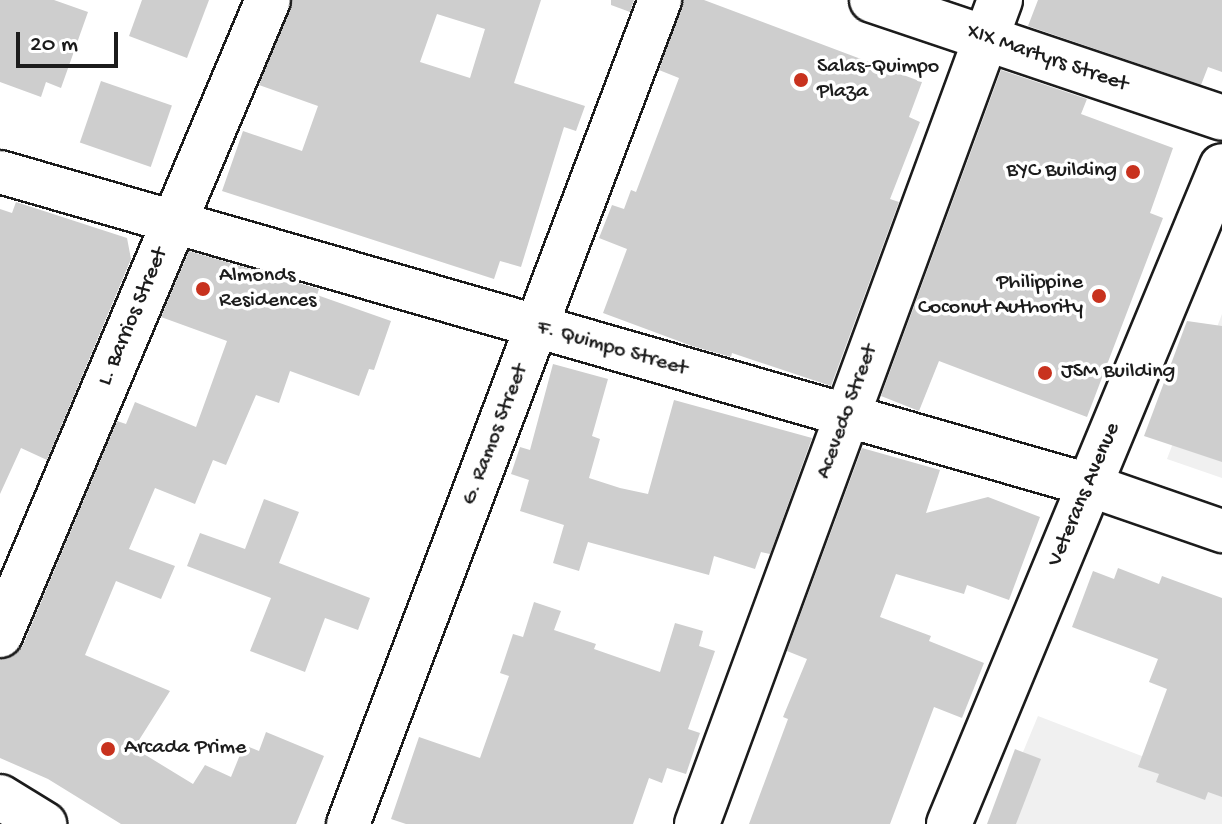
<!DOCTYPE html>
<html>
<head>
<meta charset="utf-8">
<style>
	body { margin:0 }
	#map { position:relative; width:1222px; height:824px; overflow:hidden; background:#fff; font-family:"Gochi Hand",sans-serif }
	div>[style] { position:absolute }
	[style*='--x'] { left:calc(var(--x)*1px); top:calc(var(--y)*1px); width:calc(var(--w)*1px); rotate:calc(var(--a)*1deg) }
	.built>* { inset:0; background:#f0f0f0 }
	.building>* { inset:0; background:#cecece; transform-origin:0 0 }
	.roads { filter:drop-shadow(2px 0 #1c1c1c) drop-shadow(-2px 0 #1c1c1c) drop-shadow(0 2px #1c1c1c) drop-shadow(0 -2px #1c1c1c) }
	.street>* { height:42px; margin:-21px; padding:0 21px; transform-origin:21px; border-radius:21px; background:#fff }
	.secondary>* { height:44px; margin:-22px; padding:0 22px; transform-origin:22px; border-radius:22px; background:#fff }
	.dots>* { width:22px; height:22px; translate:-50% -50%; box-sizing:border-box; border:4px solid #fff; border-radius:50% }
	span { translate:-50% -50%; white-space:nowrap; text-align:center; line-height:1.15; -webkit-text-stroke:7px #fff; paint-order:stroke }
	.street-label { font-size:22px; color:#1c1c1c }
	.poi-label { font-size:22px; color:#1c1c1c }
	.left { translate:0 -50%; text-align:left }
	.right { translate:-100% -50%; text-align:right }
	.scale { position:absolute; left:16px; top:32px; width:102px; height:36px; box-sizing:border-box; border:4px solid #1c1c1c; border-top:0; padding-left:10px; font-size:24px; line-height:28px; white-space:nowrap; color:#1c1c1c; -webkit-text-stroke:6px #fff; paint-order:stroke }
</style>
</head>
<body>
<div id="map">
	<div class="built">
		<div style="clip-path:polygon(1222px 314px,1222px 478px,1167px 459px)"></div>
		<div style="clip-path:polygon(1038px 716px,1222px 787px,1222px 824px,993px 824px)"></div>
	</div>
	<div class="building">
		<div style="clip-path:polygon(0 0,54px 0,88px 12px,61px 88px,46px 82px,41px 97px,0 82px)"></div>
		<div style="clip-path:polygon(142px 0,209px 0,187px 58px,129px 36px)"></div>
		<div style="clip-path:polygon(evenodd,292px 0,541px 0,514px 83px,585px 106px,576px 131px,564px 127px,521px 267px,500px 261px,494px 279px,222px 191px,243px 131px,302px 151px,318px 106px,259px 85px,292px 0,437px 14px,485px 29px,470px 78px,420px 62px,437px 14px)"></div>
		<div style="clip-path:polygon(611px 0,634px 0,630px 12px,611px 5px)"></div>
		<div style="clip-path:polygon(683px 0,704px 0,922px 82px,909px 117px,920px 122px,890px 199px,899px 202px,831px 386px,732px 353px,731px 357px,692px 346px,603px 313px,627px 249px,599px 238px,612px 205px,624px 209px,631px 190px,636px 192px,679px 78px,659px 70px)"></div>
		<div style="clip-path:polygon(1038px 0,1222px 0,1222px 72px,1208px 67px,1201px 85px,1028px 26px)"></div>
		<div style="clip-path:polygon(1001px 70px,1087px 99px,1081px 114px,1173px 148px,1150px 213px,1163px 218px,1087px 417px,939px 361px,919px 411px,881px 396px)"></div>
		<div style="left:101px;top:81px;width:75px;height:65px;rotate:19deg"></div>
		<div style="clip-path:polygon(16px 202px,127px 238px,131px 259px,47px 460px,21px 448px,0 494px,0 209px,12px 213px)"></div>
		<div style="clip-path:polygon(189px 251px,319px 289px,317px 295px,391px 321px,374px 370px,369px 369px,359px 396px,290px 371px,279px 403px,256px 395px,226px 465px,213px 460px,195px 504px,155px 488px,129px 549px,175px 566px,161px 599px,116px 581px,85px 655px,170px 691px,134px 748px,193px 784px,205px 765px,231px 777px,244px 745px,259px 751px,266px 732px,324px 756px,296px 824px,121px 824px,48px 779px,0 758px,0 659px,14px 655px,23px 645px,117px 421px,126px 424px,135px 402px,196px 427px,227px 341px,161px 317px)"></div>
		<div style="clip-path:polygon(1187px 321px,1222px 326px,1222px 462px,1144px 436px)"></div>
		<div style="clip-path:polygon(553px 364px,608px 379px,592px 436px,600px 439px,589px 478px,620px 488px,648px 494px,674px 400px,812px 438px,770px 554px,761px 552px,755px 569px,714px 556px,709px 575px,588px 542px,579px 571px,553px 563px,564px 525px,520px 511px,529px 480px,511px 474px,520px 447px,530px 450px)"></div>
		<div style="clip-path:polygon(862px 448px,940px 470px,926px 513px,988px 497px,1040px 517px,1009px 600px,967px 585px,964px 594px,896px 574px,880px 617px,931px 636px,929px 641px,984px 663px,962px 718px,934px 707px,890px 824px,749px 824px,788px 719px,783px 717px,807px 659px,787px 651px)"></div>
		<div style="clip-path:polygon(264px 499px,299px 512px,279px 563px,370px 598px,358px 630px,325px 618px,305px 672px,250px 651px,271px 598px,187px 566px,200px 533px,245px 549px)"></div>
		<div style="clip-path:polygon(1118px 568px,1159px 584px,1162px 576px,1222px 598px,1222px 797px,1208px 792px,1205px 800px,1156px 782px,1159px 774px,1138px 767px,1167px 689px,1149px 682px,1158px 659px,1072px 627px,1093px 571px,1114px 579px)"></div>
		<div style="clip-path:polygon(534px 602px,561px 611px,554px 630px,596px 644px,594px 649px,660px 672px,675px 623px,703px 631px,699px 646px,715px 651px,688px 729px,700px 733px,686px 774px,667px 768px,662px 783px,649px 778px,633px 824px,406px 824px,391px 819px,419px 737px,480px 758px,509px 676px,500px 673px,513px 634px,523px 637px)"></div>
		<div style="clip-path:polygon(1015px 749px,1041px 759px,1016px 824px,987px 824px)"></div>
	</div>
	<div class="roads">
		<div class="street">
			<div style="--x:0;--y:172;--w:1133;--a:16.04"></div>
			<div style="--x:1089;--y:485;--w:141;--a:19.1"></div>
			<div style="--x:348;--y:824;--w:881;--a:-69.26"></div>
		</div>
		<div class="secondary">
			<div style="--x:872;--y:0;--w:369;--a:18.6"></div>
			<div style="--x:0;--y:635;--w:689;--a:-67.12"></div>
			<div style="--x:0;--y:797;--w:52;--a:31.5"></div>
			<div style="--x:697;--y:824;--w:878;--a:-69.81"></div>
			<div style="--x:949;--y:824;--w:712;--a:-67.47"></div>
		</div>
	</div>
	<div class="dots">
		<div style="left:801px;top:80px;background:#c8321e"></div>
		<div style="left:1133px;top:172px;background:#c8321e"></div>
		<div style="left:203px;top:289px;background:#c8321e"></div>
		<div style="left:1099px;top:296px;background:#c8321e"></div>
		<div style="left:1045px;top:373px;background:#c8321e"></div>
		<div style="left:108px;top:749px;background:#c8321e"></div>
	</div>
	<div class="street-label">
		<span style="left:1047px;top:59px;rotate:19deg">XIX Martyrs Street</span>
		<span style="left:134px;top:317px;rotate:-67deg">L. Barrios Street</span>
		<span style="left:612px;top:349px;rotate:16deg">F. Quimpo Street</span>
		<span style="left:848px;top:412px;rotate:-70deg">Acevedo Street</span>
		<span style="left:496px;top:435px;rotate:-69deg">G. Ramos Street</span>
		<span style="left:1085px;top:495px;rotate:-67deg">Veterans Avenue</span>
	</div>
	<div class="poi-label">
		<span class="left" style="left:817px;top:80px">Salas-Quimpo<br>Plaza</span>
		<span class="right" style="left:1117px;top:172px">BYC Building</span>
		<span class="left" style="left:219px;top:289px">Almonds<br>Residences</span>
		<span class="right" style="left:1083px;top:296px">Philippine<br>Coconut Authority</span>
		<span class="left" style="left:1061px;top:373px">JSM Building</span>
		<span class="left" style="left:124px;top:749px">Arcada Prime</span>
	</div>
	<div class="scale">20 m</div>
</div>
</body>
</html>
